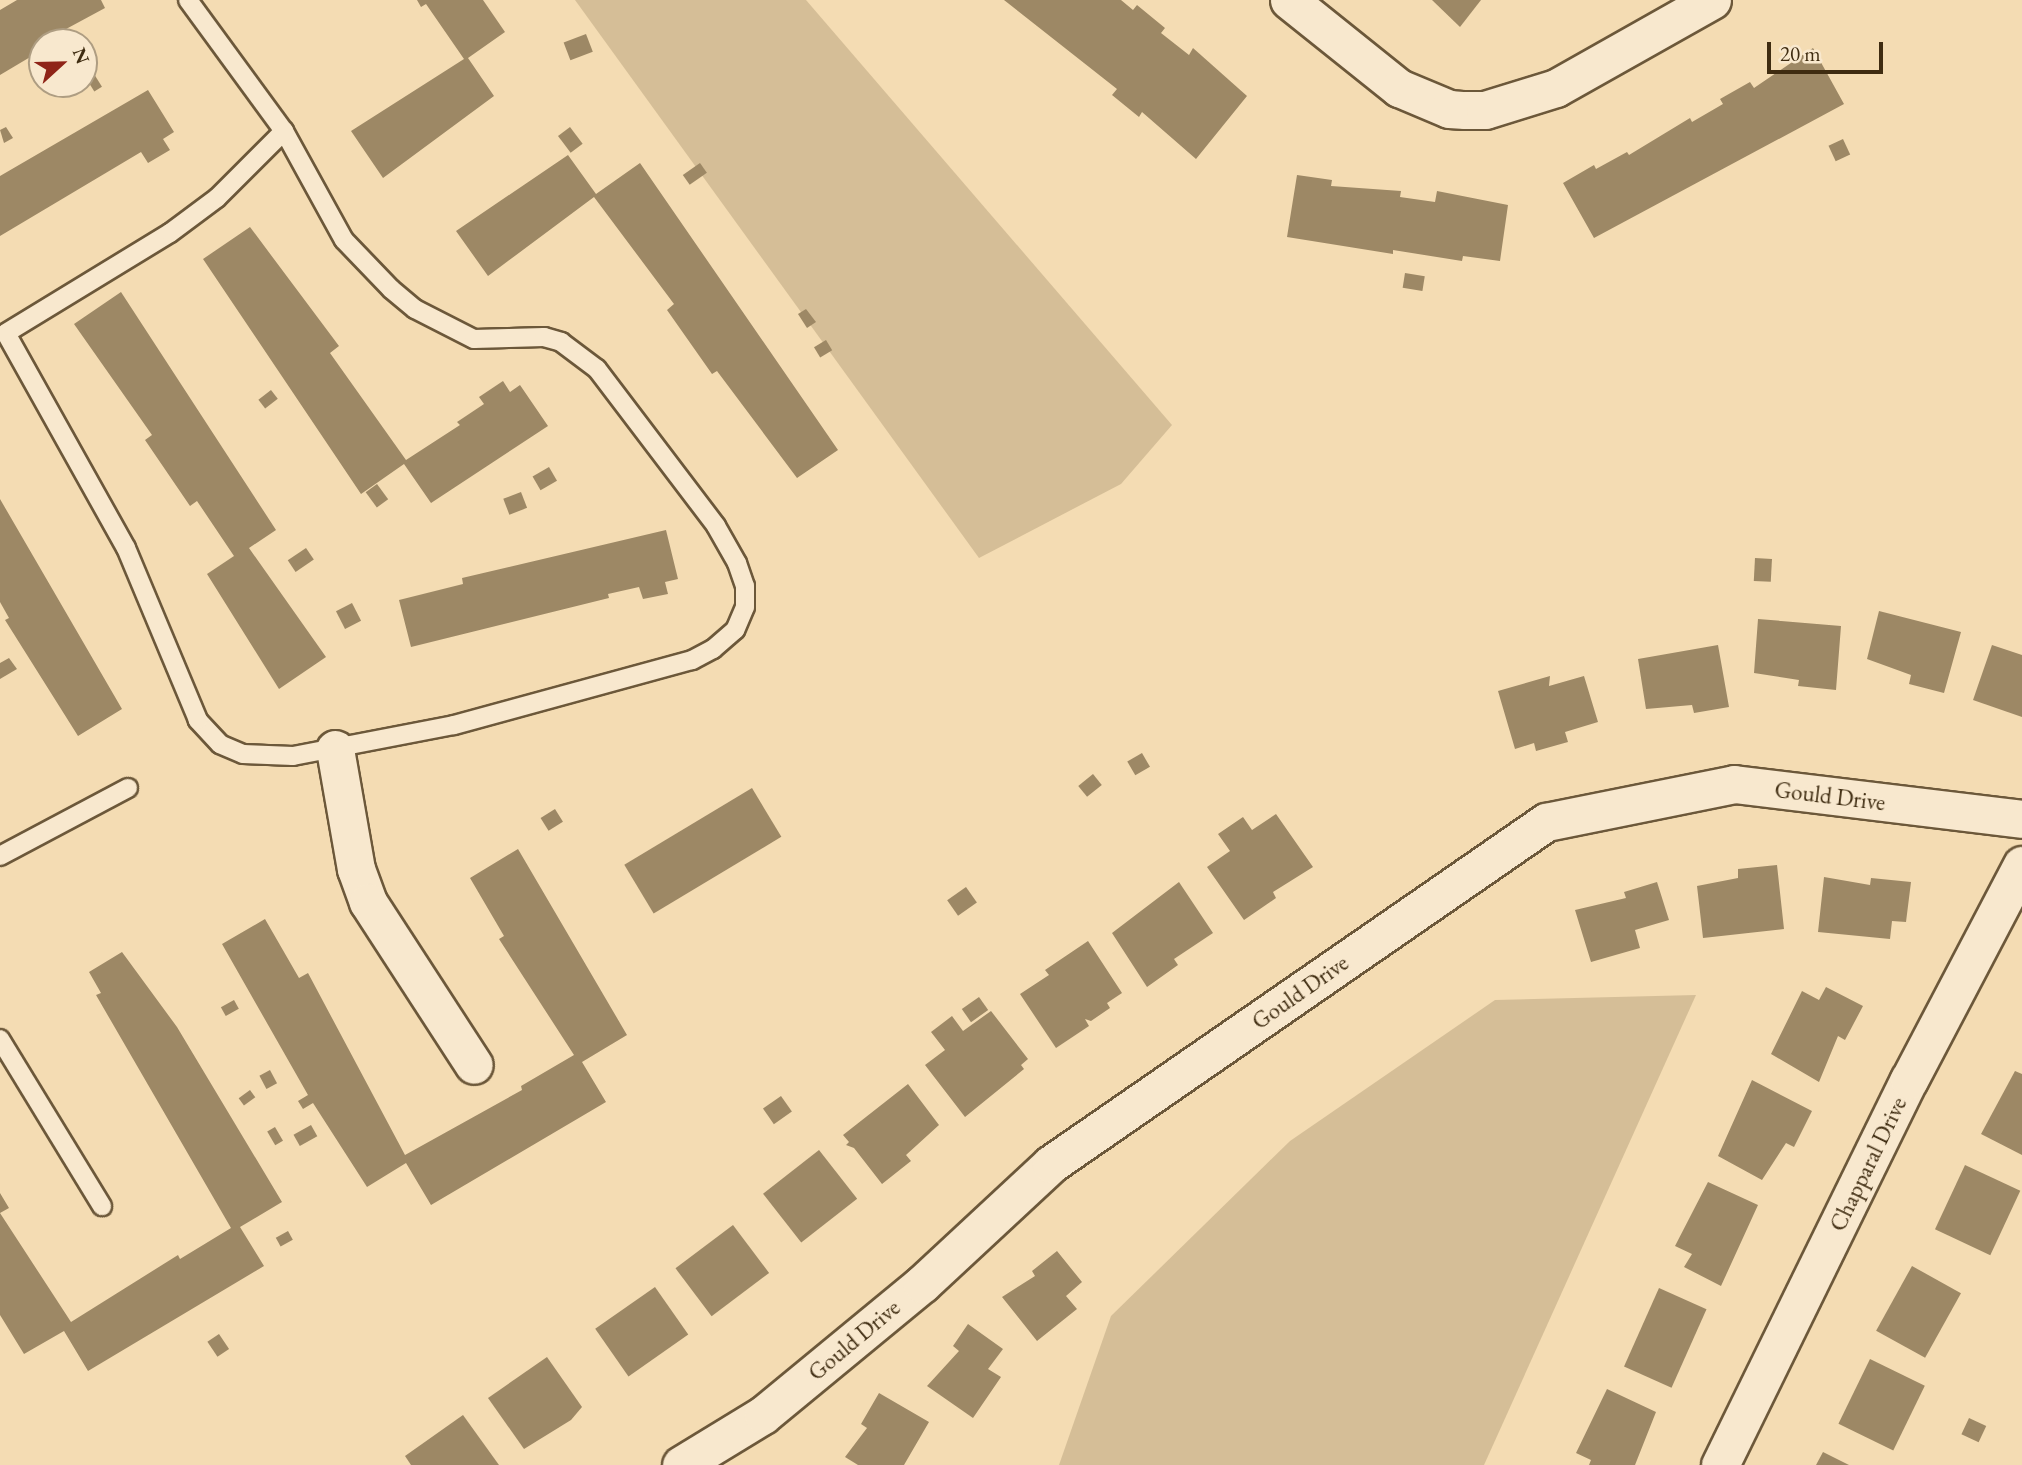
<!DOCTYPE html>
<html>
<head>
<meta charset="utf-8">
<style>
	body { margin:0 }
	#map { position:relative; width:2022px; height:1465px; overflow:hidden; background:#f4dcb3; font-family:"EB Garamond",serif }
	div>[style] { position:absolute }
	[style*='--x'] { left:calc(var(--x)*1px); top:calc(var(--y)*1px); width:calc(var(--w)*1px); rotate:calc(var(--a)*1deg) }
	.green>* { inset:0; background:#d5be97 }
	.building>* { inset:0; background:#9d8865; transform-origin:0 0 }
	.roads { filter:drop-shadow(2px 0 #6c583a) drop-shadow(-2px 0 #6c583a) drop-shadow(0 2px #6c583a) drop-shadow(0 -2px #6c583a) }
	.lane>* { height:18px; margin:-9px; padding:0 9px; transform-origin:9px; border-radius:9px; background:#f8e8ce }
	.street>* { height:37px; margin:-18.5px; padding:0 18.5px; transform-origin:18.5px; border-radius:18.5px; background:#f8e8ce }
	span { translate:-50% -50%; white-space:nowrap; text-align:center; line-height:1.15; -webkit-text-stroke:5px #f8e8ce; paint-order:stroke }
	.street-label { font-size:23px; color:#3f2c11 }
	.north { position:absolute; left:28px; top:28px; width:70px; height:70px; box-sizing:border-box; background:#f8e8ce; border:2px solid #ae9d82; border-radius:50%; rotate:68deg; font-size:19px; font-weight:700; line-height:28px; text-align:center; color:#3f2c11 }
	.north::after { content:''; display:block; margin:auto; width:24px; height:32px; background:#8f2418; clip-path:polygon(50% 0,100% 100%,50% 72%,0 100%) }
	.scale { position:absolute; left:1767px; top:42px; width:116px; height:32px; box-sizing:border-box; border:4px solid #3f2c11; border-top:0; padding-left:9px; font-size:21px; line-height:24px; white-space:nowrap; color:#3f2c11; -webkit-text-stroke:5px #f8e8ce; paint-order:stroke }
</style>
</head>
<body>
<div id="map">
	<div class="green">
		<div style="clip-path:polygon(575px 0,806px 0,1172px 425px,1121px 484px,979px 558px)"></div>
		<div style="clip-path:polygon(1696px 995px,1484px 1465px,1059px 1465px,1111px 1316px,1290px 1141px,1495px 1000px)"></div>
	</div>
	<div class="building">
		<div style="clip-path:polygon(17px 0,101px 0,105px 8px,42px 42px,42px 50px,0 75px,0 10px)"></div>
		<div style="clip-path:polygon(417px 0,483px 0,505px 32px,468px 58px,494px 96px,383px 178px,351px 131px,464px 59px,426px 4px,421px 7px)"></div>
		<div style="clip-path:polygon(1004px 0,1121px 0,1133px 10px,1137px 5px,1165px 28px,1161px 33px,1189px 55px,1193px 48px,1247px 96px,1196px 159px,1142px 112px,1139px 117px,1112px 95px,1117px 89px)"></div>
		<div style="clip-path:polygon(1432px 0,1481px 0,1460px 27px)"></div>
		<div style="left:586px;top:34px;width:19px;height:24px;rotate:69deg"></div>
		<div style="clip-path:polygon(1813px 48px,1844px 104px,1594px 238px,1563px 183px,1594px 165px,1596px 169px,1627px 152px,1629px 155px,1690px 118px,1692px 122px,1723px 104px,1720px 99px,1750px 82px,1754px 88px)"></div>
		<div style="left:94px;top:74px;width:15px;height:9px;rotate:58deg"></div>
		<div style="clip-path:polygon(148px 90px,174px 132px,163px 139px,170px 150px,148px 163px,141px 152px,0 236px,0 176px)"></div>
		<div style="clip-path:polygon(6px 127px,13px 138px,4px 143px,0 130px)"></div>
		<div style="left:570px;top:127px;width:21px;height:15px;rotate:53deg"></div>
		<div style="left:1843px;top:139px;width:17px;height:16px;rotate:65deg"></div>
		<div style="clip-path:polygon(568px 155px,596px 194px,640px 163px,838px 450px,797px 478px,717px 371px,712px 374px,667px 310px,674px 304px,594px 197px,488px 276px,456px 231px)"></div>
		<div style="left:700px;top:163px;width:12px;height:21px;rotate:55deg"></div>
		<div style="clip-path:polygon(1297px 175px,1332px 180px,1331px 186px,1401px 191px,1400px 197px,1435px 202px,1437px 191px,1508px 205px,1500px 261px,1463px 256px,1462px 261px,1393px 250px,1393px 254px,1287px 237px)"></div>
		<div style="clip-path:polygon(250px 227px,339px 346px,330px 353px,406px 460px,460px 425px,457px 422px,484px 404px,479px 397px,503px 381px,510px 392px,520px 385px,548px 426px,431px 503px,404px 464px,361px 494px,203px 259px)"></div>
		<div style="left:1405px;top:273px;width:20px;height:15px;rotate:9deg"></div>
		<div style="clip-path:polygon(121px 292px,276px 530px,249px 548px,326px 657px,279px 689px,207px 574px,234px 556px,197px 501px,190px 506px,145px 440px,152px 435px,74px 324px)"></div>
		<div style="clip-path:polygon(806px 309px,816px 322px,807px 328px,798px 314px)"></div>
		<div style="left:826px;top:340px;width:12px;height:14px;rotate:59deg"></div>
		<div style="left:271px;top:390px;width:11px;height:16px;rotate:52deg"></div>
		<div style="left:549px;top:467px;width:16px;height:19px;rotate:60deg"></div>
		<div style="left:377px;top:484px;width:19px;height:14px;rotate:54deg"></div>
		<div style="left:521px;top:492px;width:17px;height:19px;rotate:69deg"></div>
		<div style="clip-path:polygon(0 499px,122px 709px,78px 736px,5px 620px,9px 618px,0 602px)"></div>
		<div style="clip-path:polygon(666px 530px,678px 579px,665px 582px,668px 594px,643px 599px,639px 587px,608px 594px,609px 598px,411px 647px,399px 600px,463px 584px,462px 578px)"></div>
		<div style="left:306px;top:548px;width:14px;height:22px;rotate:56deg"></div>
		<div style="left:1755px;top:558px;width:17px;height:23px;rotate:3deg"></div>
		<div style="left:352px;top:603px;width:20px;height:18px;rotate:63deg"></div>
		<div style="clip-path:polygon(1879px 611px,1961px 632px,1944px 693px,1909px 684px,1911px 675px,1867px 659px)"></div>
		<div style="clip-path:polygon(1758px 619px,1841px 626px,1836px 690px,1798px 686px,1799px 680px,1754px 673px)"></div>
		<div style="clip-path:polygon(1718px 645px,1729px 707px,1694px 713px,1692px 705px,1646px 709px,1638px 659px)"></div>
		<div style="clip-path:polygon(1992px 645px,2022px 655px,2022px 717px,1973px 700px)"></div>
		<div style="clip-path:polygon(9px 658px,17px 669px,0 679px,0 663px)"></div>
		<div style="clip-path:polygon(1550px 676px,1549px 686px,1584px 676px,1598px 722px,1565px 732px,1568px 742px,1536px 751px,1534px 743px,1515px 749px,1498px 691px)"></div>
		<div style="left:1142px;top:753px;width:16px;height:17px;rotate:60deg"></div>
		<div style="left:1093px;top:774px;width:14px;height:19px;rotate:51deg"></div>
		<div style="left:752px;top:788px;width:57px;height:149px;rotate:59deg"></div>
		<div style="left:555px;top:809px;width:15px;height:17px;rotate:58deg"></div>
		<div style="clip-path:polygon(1276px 814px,1313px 867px,1273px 892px,1276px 898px,1244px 920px,1207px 867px,1230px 851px,1218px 834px,1243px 817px,1252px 830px)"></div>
		<div style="clip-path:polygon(518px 849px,627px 1035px,582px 1062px,606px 1102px,431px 1205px,406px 1163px,367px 1187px,313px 1103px,303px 1109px,298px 1101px,308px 1095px,222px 944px,265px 919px,299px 978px,308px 973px,405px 1155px,522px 1090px,521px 1086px,574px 1055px,499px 939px,504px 936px,470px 878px)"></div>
		<div style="clip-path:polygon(1777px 865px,1784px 929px,1703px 938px,1697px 886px,1738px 878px,1738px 869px)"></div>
		<div style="clip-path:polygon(1824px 877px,1870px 885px,1871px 878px,1911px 882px,1906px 922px,1892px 921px,1890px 939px,1818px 932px)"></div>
		<div style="clip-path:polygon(1179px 882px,1213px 933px,1174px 959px,1178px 965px,1147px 987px,1112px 933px)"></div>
		<div style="clip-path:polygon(1657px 882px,1669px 920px,1635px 930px,1640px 948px,1591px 962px,1575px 910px,1626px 898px,1624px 892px)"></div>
		<div style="left:966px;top:887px;width:19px;height:23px;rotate:55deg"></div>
		<div style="clip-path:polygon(1088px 941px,1122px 993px,1107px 1003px,1110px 1008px,1091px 1021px,1085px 1019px,1089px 1026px,1056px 1048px,1020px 994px,1049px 975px,1045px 970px)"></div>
		<div style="clip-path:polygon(122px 952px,177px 1027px,282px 1202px,240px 1227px,264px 1266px,88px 1371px,64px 1331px,24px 1354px,0 1315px,0 1193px,9px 1208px,0 1213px,71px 1322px,178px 1255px,180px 1259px,231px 1228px,96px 995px,101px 993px,89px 972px)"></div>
		<div style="clip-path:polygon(1826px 987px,1863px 1006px,1845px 1040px,1838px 1036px,1819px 1082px,1771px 1054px,1802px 991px,1819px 1000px)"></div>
		<div style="left:979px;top:997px;width:16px;height:21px;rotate:55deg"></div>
		<div style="left:234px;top:1000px;width:10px;height:15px;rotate:61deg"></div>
		<div style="clip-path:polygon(991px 1011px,1028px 1059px,1021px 1065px,1024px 1069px,965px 1117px,925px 1065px,945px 1050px,931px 1032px,952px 1016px,963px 1031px)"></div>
		<div style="left:270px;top:1070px;width:15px;height:12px;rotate:62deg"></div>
		<div style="clip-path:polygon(2015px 1071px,2022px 1074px,2022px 1155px,1981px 1134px)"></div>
		<div style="clip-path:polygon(1752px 1080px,1812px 1111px,1794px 1147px,1786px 1143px,1762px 1180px,1718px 1156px)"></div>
		<div style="clip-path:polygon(908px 1084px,939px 1125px,906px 1155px,911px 1161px,882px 1184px,854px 1148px,846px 1145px,849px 1142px,843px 1135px)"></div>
		<div style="left:250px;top:1090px;width:9px;height:14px;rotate:54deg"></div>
		<div style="left:781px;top:1096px;width:19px;height:22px;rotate:55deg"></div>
		<div style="left:311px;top:1125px;width:13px;height:20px;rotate:61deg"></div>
		<div style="left:275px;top:1127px;width:16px;height:9px;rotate:60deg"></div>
		<div style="left:819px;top:1150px;width:62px;height:71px;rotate:52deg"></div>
		<div style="left:1965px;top:1165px;width:61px;height:71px;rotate:25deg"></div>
		<div style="clip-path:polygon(1708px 1182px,1758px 1205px,1721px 1286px,1684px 1267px,1692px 1254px,1675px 1246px)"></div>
		<div style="left:733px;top:1225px;width:60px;height:72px;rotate:53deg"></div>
		<div style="left:288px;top:1231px;width:10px;height:14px;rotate:61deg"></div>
		<div style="clip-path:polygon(1057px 1251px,1082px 1282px,1066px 1296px,1077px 1309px,1037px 1341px,1002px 1297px,1035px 1276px,1032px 1271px)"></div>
		<div style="left:1912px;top:1266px;width:56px;height:74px;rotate:29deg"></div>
		<div style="left:655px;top:1287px;width:58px;height:73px;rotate:55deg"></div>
		<div style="left:1659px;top:1288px;width:52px;height:86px;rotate:24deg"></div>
		<div style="clip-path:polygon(968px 1324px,1003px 1349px,988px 1369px,1001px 1377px,973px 1418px,927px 1386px,959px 1351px,953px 1346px)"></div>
		<div style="left:219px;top:1334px;width:18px;height:14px;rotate:56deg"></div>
		<div style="clip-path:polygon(547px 1357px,582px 1407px,571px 1420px,524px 1449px,488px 1398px)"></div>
		<div style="left:1870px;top:1359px;width:61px;height:72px;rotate:26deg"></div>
		<div style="clip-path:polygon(1607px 1389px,1656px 1412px,1635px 1465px,1589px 1465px,1591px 1460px,1576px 1453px)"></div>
		<div style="clip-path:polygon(879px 1393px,929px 1422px,904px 1465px,858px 1465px,845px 1457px,867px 1428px,861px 1424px)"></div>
		<div style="clip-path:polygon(463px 1415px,499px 1465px,411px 1465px,405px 1456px)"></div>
		<div style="left:1969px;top:1418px;width:19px;height:18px;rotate:25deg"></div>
		<div style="clip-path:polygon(1823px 1452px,1849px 1465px,1816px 1465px)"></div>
	</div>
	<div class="roads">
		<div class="lane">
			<div style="--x:188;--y:0;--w:162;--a:53.8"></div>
			<div style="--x:284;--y:131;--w:124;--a:61.2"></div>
			<div style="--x:344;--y:240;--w:68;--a:46.2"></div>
			<div style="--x:391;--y:289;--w:31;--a:40"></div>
			<div style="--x:415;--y:309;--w:66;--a:27"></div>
			<div style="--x:474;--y:339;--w:70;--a:-1.6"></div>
			<div style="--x:544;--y:337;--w:18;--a:16"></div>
			<div style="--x:561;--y:342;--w:45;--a:36.9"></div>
			<div style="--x:597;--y:369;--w:197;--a:52.8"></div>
			<div style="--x:716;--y:526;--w:43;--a:60.4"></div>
			<div style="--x:737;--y:563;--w:24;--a:71"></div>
			<div style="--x:745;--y:586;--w:21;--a:90"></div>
			<div style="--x:745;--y:607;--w:25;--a:113"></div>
			<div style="--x:735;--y:630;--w:29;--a:139"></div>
			<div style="--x:713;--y:649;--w:24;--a:152"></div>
			<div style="--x:692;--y:660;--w:247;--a:164.7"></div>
			<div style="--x:454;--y:725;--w:164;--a:169.1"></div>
			<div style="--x:293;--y:756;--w:50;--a:-177.7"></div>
			<div style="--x:243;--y:754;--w:25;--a:-157"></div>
			<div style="--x:220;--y:744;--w:33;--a:-133"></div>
			<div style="--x:198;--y:720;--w:186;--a:-112.7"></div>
			<div style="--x:126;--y:548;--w:246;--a:-119.2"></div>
			<div style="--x:6;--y:333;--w:192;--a:-31.4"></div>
			<div style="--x:170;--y:233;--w:59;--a:-36.7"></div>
			<div style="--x:217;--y:198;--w:95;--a:-45"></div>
			<div style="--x:0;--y:856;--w:145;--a:-28"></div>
			<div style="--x:0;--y:1039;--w:196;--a:58.6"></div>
		</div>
		<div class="street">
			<div style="--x:1289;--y:0;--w:141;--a:38.7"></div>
			<div style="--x:1399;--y:88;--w:54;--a:22.8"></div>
			<div style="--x:1449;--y:109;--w:16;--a:4"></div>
			<div style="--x:1465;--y:110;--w:20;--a:0"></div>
			<div style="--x:1485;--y:110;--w:74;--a:-17.2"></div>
			<div style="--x:1556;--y:88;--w:179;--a:-29.4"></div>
			<div style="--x:335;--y:749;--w:122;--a:80.1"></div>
			<div style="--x:356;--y:869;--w:35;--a:70"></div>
			<div style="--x:368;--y:902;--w:194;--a:57"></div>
			<div style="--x:681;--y:1465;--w:96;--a:-31.4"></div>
			<div style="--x:763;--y:1415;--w:206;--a:-39.5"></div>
			<div style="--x:922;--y:1284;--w:176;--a:-42.9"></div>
			<div style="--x:1051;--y:1164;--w:602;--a:-34.64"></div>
			<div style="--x:1546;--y:822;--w:192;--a:-11.4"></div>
			<div style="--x:1734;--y:784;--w:290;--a:6.9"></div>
			<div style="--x:1720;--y:1465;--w:429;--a:-63.9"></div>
			<div style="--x:1909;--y:1080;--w:243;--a:-62.3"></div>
		</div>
	</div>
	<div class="street-label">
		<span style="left:1830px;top:796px;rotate:7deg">Gould Drive</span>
		<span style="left:1300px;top:992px;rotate:-35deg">Gould Drive</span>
		<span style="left:1868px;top:1164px;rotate:-64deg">Chapparal Drive</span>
		<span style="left:854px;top:1340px;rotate:-40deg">Gould Drive</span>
	</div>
	<div class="north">N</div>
	<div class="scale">20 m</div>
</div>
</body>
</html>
